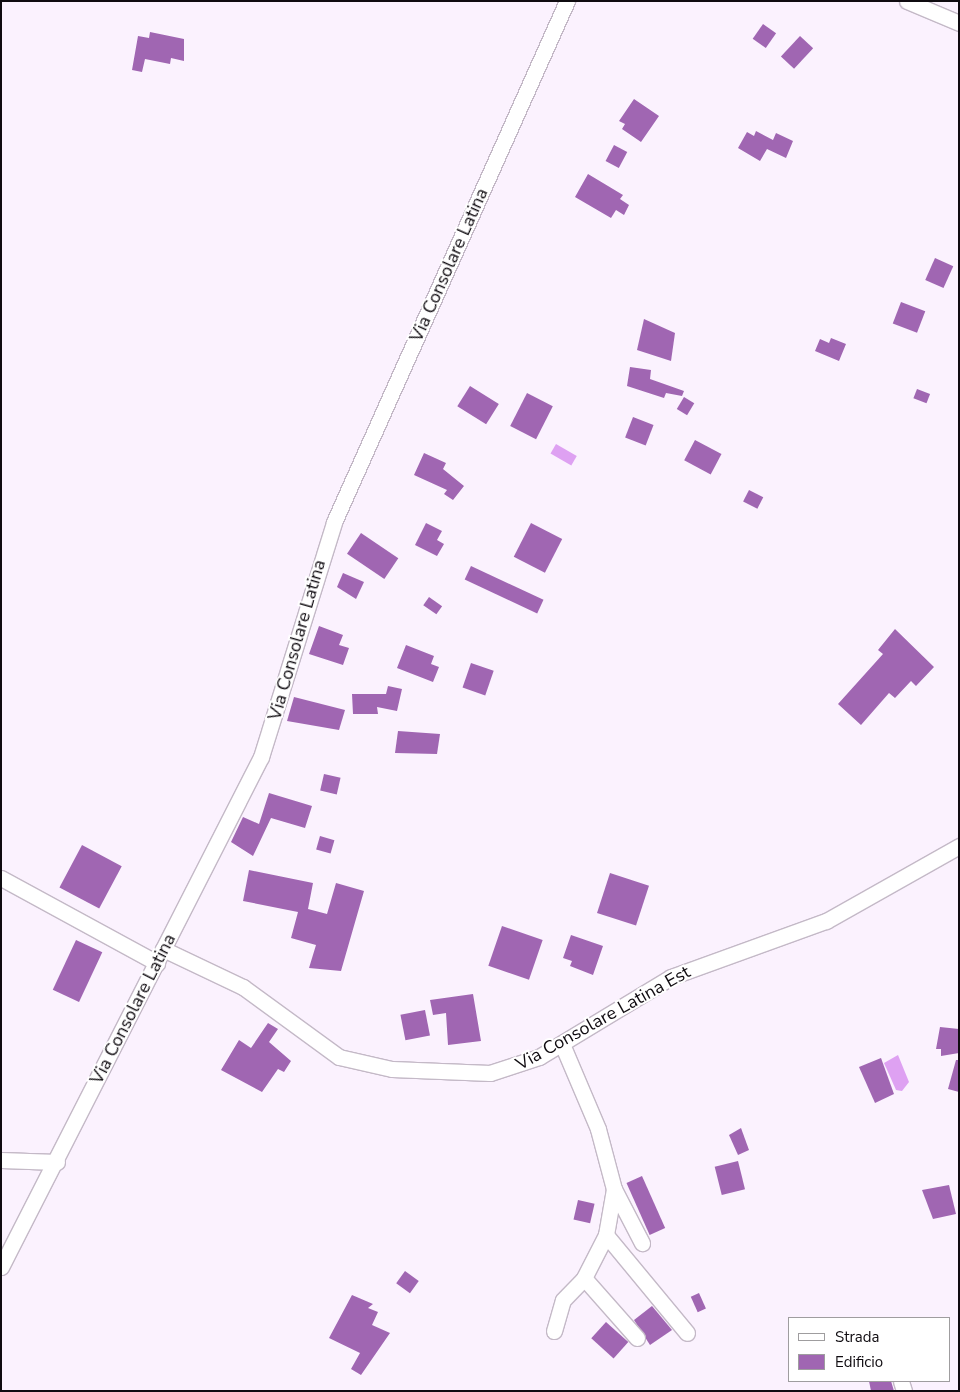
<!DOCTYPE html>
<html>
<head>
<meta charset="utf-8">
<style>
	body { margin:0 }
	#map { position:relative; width:960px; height:1392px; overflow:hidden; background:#fbf2fe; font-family:"Nunito Sans",sans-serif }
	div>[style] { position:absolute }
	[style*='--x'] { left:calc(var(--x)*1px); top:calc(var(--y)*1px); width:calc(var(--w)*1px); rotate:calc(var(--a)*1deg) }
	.water>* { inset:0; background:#dea1f2; transform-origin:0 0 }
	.building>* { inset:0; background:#a066b2; transform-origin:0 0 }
	.roads { filter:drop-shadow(1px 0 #c4b9c7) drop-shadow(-1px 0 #c4b9c7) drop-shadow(0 1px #c4b9c7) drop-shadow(0 -1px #c4b9c7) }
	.minor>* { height:15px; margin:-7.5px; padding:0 7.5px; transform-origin:7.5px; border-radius:7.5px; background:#fff }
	span { translate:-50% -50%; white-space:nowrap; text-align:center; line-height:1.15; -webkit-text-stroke:4px #fff; paint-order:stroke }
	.street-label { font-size:18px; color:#0f0b10 }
	.frame { position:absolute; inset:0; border:2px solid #0f0b10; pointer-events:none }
	.legend { position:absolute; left:788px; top:1317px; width:162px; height:65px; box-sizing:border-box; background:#fff; border:1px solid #9f9d9f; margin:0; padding:6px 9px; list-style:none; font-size:15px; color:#0f0b10 }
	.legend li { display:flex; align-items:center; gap:10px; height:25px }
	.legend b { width:25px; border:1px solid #9f9d9f }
</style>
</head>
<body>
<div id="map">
	<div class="water">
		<div style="left:556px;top:444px;width:24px;height:11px;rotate:30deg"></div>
		<div style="clip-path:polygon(898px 1055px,909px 1082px,902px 1091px,896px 1090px,884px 1063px)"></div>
	</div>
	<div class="building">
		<div style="left:763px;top:24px;width:16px;height:18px;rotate:35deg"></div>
		<div style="clip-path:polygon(150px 32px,184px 39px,184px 61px,171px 58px,170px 64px,145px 59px,142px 72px,132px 70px,138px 36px,149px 38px)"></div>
		<div style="left:800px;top:36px;width:18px;height:28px;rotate:43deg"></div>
		<div style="clip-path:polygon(634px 99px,659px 116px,641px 142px,622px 129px,625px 124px,619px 121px)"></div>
		<div style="clip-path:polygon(756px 131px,773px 140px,776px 133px,793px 141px,786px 158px,767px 149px,760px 161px,738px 148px,747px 132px,754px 136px)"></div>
		<div style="left:614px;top:145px;width:15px;height:18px;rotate:28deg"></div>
		<div style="clip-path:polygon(588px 174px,623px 195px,620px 199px,629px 205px,624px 215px,616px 210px,611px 218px,575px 197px)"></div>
		<div style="left:935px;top:258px;width:20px;height:24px;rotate:24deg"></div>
		<div style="left:901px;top:302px;width:26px;height:23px;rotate:21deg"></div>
		<div style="clip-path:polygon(644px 319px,675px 333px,671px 361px,637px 350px)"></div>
		<div style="clip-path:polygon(831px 338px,846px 344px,839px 361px,815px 351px,820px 339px,829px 343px)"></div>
		<div style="clip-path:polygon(630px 367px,651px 370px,650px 379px,684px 391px,682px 396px,666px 393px,664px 398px,627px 386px)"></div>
		<div style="left:470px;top:386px;width:34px;height:24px;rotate:32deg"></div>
		<div style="left:917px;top:389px;width:14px;height:10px;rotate:21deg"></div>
		<div style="left:527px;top:393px;width:29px;height:37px;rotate:27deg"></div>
		<div style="left:684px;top:397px;width:12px;height:14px;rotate:31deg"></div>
		<div style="left:633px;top:417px;width:22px;height:22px;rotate:21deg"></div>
		<div style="left:695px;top:440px;width:30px;height:23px;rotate:28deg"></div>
		<div style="clip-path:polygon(424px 453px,446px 463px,443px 469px,464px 486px,453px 500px,444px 494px,447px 490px,414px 475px)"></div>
		<div style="left:749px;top:490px;width:16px;height:13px;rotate:27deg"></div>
		<div style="clip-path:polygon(426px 523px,442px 531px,437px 540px,444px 544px,437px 556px,415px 545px)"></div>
		<div style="left:531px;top:523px;width:35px;height:38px;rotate:27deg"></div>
		<div style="left:361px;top:533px;width:45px;height:25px;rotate:34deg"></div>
		<div style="left:471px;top:566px;width:80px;height:15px;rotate:25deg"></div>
		<div style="clip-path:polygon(343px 573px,364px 582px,356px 599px,337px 587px)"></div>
		<div style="left:429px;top:597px;width:16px;height:10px;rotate:35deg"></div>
		<div style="clip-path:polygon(319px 626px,343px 635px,339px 645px,349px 648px,343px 665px,309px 654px)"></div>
		<div style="clip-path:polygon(895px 629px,934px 667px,916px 686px,911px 681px,895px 698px,889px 693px,861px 725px,838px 704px,883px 654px,878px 650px)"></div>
		<div style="clip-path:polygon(406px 645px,434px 656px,431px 664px,439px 667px,433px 682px,397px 668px)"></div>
		<div style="left:471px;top:663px;width:24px;height:26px;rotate:19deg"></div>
		<div style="clip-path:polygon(388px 686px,402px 689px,397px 711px,377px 707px,378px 714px,353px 714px,352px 694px,386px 694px)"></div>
		<div style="clip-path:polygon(294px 697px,345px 710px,339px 730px,287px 721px)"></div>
		<div style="clip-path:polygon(398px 731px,440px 734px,437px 754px,395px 753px)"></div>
		<div style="left:324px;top:774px;width:17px;height:17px;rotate:13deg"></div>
		<div style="clip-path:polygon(269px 793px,312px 806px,305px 828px,271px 818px,253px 856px,231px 842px,243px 817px,259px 824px)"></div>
		<div style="left:320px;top:836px;width:15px;height:14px;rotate:16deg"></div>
		<div style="left:82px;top:845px;width:45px;height:48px;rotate:28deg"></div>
		<div style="clip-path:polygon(249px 870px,313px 883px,308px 909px,327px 914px,336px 883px,364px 891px,341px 971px,309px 968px,316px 945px,291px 938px,298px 912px,243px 901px)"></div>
		<div style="left:610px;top:873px;width:41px;height:42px;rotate:18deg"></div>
		<div style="left:502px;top:926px;width:43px;height:42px;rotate:19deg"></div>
		<div style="clip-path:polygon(571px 935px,603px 946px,593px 975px,570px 966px,572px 961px,563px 958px)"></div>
		<div style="left:76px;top:940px;width:29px;height:55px;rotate:25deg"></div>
		<div style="clip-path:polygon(473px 994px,481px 1041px,448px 1045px,446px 1013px,433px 1015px,430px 1000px)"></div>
		<div style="left:425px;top:1010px;width:26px;height:25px;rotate:79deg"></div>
		<div style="clip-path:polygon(268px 1023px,278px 1029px,269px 1042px,291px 1061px,284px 1072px,278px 1069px,262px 1092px,221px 1070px,239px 1040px,251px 1048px)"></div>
		<div style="clip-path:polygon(940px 1027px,959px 1029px,959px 1053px,941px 1056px,941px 1049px,936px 1049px)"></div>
		<div style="clip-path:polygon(881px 1058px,894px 1094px,875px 1103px,859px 1067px)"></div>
		<div style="clip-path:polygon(956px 1060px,959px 1060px,959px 1092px,948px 1089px)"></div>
		<div style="clip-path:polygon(741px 1128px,749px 1150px,738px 1155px,729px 1135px)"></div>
		<div style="left:738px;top:1161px;width:29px;height:24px;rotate:76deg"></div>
		<div style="left:642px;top:1176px;width:57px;height:17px;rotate:66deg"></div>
		<div style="clip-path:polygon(949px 1185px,956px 1214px,933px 1219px,922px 1190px)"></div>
		<div style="left:578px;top:1200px;width:17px;height:20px;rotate:13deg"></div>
		<div style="left:405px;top:1271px;width:17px;height:15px;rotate:36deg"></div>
		<div style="left:699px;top:1293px;width:17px;height:9px;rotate:66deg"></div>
		<div style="clip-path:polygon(352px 1295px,373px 1304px,368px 1308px,378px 1312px,372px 1325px,390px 1333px,361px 1375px,351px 1369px,360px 1353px,329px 1338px)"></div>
		<div style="clip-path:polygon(652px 1306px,672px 1330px,650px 1345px,634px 1320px)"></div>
		<div style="left:606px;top:1322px;width:30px;height:22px;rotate:42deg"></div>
		<div style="clip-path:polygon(869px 1381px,891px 1381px,894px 1391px,871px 1391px)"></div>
	</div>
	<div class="roads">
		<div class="minor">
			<div style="--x:907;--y:1;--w:56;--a:22.9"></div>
			<div style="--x:1;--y:878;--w:178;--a:28.6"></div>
			<div style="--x:163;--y:949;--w:89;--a:25.4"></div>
			<div style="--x:243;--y:987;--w:119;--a:36.1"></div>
			<div style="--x:339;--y:1057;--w:54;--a:12.8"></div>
			<div style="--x:392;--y:1069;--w:98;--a:2.3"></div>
			<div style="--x:490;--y:1073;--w:52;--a:-18.1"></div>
			<div style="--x:539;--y:1057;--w:154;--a:-31.2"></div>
			<div style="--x:671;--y:977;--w:165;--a:-19.9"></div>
			<div style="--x:826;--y:921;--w:153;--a:-29.4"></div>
			<div style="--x:562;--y:1044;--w:92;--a:67"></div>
			<div style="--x:598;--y:1129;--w:62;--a:75.1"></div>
			<div style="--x:614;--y:1189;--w:47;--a:99.9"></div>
			<div style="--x:606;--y:1235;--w:48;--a:117.1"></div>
			<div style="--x:584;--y:1278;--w:80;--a:48.5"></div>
			<div style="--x:1;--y:1160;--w:56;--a:2"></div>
			<div style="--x:614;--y:1189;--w:61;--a:62.6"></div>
			<div style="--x:606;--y:1235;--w:127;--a:50.4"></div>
			<div style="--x:1;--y:1267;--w:572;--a:-62.99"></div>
			<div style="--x:261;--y:757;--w:246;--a:-72.7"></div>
			<div style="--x:334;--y:522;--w:571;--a:-65.91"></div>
			<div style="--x:554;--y:1331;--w:32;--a:-74"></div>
			<div style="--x:563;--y:1300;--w:30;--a:-46"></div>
			<div style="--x:901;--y:1381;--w:10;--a:73"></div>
		</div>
	</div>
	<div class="street-label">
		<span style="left:449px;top:265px;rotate:-66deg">Via Consolare Latina</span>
		<span style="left:297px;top:640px;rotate:-74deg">Via Consolare Latina</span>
		<span style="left:133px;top:1009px;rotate:-63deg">Via Consolare Latina</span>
		<span style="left:603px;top:1018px;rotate:-29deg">Via Consolare Latina Est</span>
	</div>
	<div class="frame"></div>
	<ul class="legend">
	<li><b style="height:6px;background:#fff"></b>Strada</li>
	<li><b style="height:14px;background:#a066b2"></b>Edificio</li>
	</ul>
</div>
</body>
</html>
